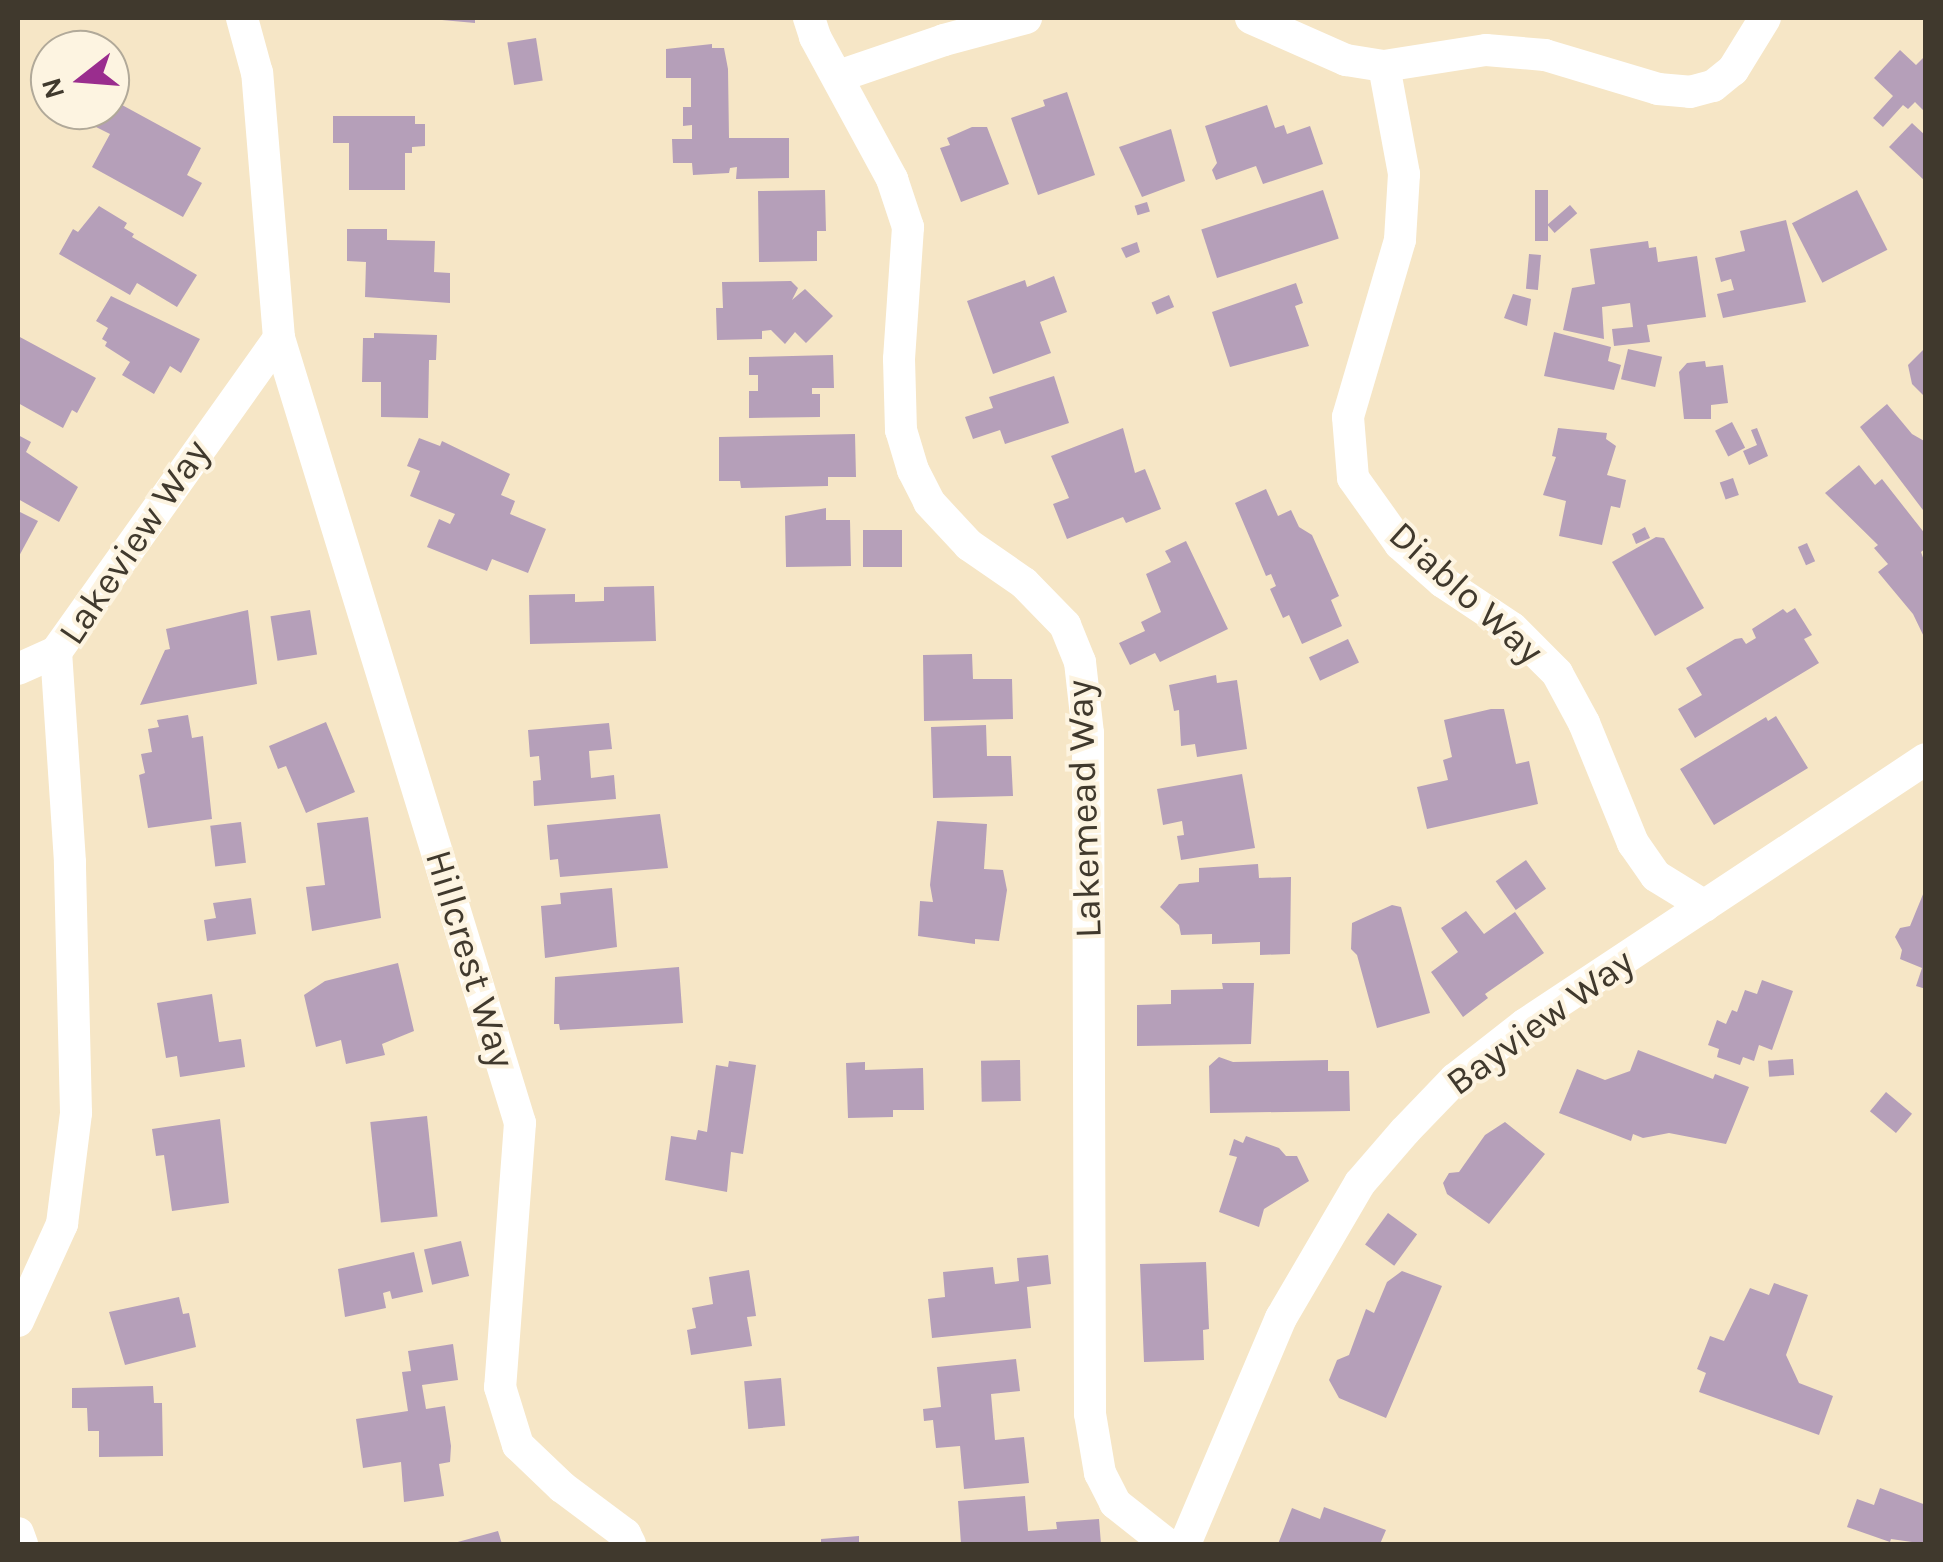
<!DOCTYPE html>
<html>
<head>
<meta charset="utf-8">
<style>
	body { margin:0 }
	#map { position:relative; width:1943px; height:1562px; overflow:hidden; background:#f6e6c6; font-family:Karla,sans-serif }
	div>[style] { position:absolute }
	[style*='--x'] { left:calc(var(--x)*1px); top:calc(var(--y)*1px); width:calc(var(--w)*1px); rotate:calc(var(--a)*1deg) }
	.building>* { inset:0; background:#b59fb9; transform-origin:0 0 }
	.minor>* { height:32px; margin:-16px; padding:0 16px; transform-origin:16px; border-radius:16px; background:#fff }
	span { translate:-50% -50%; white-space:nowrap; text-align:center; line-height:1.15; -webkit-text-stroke:8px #fdf4e1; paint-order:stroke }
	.street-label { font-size:38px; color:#40392d }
	.frame { position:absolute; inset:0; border:20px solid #40392d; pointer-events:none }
	.north { position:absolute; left:30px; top:30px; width:100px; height:100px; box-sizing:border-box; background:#fdf4e1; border:2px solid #b1a999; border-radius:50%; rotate:253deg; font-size:28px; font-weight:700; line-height:40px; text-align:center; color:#40392d }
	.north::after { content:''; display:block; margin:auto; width:35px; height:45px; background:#9a2d8e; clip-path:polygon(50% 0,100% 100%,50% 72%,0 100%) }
</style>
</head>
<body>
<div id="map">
	<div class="building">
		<div style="clip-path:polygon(442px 18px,475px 18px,475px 23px,442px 20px)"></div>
		<div style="left:536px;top:38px;width:43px;height:29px;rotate:81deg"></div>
		<div style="clip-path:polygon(712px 44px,712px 48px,724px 48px,728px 69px,729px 138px,789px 138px,789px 178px,736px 179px,737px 167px,730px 168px,729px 173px,693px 175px,692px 163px,673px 163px,672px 139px,692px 139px,692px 125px,683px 126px,683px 107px,691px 107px,691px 78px,666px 78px,666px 49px)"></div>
		<div style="clip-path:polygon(1900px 50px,1916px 65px,1926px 55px,1926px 113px,1915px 102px,1908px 109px,1903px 105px,1883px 127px,1873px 118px,1893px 96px,1874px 78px)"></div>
		<div style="clip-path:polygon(1067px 92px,1095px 175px,1038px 195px,1011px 118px,1045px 106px,1043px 100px)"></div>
		<div style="clip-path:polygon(111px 99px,201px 148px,187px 175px,202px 183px,183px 217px,92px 167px,110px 134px,96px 127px,105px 110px,110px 110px)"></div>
		<div style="clip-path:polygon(1267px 105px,1275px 128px,1284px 125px,1287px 134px,1310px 126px,1323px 164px,1263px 184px,1256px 166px,1216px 180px,1212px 170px,1217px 163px,1205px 126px)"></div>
		<div style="clip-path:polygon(333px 116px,415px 116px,415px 124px,425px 124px,425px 146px,412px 147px,412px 153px,405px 153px,405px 190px,349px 190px,349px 143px,333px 143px)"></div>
		<div style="clip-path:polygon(1912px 123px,1926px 136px,1926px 182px,1889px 147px)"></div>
		<div style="clip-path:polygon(972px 127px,987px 127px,1009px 184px,961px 202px,940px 148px,950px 145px,947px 138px)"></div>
		<div style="clip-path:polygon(1171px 129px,1185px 181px,1142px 197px,1119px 147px)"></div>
		<div style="clip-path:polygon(825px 190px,826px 231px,817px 231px,817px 261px,759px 262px,758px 191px)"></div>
		<div style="left:1323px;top:190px;width:51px;height:128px;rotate:72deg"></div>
		<div style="left:1535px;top:190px;width:13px;height:51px"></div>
		<div style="left:1857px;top:190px;width:67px;height:73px;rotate:63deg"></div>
		<div style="left:1147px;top:202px;width:10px;height:13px;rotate:73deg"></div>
		<div style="left:1570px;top:205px;width:11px;height:30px;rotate:49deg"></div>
		<div style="clip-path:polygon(99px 206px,127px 223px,124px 228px,134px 234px,132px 237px,197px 275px,177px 307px,137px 283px,130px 295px,59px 254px,73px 229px,78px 232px)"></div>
		<div style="clip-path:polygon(1786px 220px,1806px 302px,1723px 318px,1717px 294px,1734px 290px,1731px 279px,1721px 282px,1715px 258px,1745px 251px,1740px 231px)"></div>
		<div style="clip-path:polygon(347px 229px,387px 229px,387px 240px,435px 241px,434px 272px,450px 273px,450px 303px,365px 297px,366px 262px,347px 261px)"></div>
		<div style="clip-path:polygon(1648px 241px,1649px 248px,1656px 247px,1658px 262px,1697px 256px,1706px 317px,1647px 325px,1650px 342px,1614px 346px,1612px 329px,1633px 327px,1630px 303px,1602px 307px,1604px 339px,1563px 330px,1572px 288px,1595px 284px,1590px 249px)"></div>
		<div style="clip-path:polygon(1137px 242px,1140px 252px,1126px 258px,1121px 248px)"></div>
		<div style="left:1529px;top:254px;width:12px;height:35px;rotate:5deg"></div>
		<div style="clip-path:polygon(1054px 276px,1067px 312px,1040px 322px,1051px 353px,993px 374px,967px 301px,1025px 280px,1027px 287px)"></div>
		<div style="clip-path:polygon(791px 281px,798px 288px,792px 300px,805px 289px,833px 316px,806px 343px,795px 332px,785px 344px,771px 330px,762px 331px,762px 339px,717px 340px,716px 308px,723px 308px,722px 282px)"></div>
		<div style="clip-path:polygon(1296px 283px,1303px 303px,1295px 306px,1309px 346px,1230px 367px,1212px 312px)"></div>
		<div style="clip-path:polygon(1513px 294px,1531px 299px,1527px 326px,1504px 318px)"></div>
		<div style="left:1169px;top:295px;width:13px;height:19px;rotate:67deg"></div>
		<div style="clip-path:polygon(111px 296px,200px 339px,181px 373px,170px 366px,154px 394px,122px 375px,130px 362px,105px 346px,107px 342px,102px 339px,108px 328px,96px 321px)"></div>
		<div style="clip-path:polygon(1554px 332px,1611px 347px,1608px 361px,1621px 365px,1614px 390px,1544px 376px)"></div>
		<div style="clip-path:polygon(374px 333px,437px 335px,436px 360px,429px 360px,428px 418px,381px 417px,381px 382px,362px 382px,363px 338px,374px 338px)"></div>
		<div style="clip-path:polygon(18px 336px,96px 378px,77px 413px,72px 410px,63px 428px,18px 403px)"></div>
		<div style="clip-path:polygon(1926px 347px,1926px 398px,1912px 384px,1908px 365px)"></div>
		<div style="left:1628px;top:349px;width:35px;height:31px;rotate:13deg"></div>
		<div style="clip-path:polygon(833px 355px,834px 388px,812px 388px,812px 394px,820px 394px,820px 417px,749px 418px,749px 391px,758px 391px,758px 375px,749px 375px,749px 357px)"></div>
		<div style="clip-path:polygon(1705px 361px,1706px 367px,1723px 365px,1728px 403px,1711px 405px,1711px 419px,1684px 419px,1679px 372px,1687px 363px)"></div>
		<div style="clip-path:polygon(1054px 376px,1069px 423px,1005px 444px,1000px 430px,973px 439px,965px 417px,993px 408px,989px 397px)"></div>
		<div style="clip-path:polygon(1887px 404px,1912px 434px,1926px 442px,1926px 514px,1860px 427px)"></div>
		<div style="left:1732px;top:422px;width:29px;height:19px;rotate:63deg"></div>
		<div style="clip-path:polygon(1123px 428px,1135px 473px,1145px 469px,1161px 509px,1126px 523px,1123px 517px,1067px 539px,1053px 504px,1069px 498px,1051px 456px)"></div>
		<div style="clip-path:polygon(1558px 428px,1607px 433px,1606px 439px,1616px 446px,1607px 475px,1626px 480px,1620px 508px,1611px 506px,1602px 545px,1559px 536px,1566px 501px,1543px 495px,1556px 457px,1552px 456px)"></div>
		<div style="clip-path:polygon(1757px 428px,1768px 456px,1749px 465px,1743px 451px,1757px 445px,1751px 430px)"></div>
		<div style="clip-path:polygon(855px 434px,856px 477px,828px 477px,828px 486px,741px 488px,740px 481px,719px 481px,719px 437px)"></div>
		<div style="clip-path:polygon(18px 435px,31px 442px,26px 452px,78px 487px,59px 522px,18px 499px)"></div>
		<div style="clip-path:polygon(419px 438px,440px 446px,442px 441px,510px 474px,501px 495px,515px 501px,510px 514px,546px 529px,528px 573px,492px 559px,487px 571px,427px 547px,439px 519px,450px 524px,455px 514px,410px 496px,420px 471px,407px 466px)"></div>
		<div style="clip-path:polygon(1859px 465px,1875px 485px,1882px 479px,1926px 535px,1926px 548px,1921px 552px,1926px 566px,1926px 641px,1913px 614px,1878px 572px,1888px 564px,1874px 548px,1878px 545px,1825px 493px)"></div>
		<div style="left:1733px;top:478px;width:18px;height:14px;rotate:71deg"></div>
		<div style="clip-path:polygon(1266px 489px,1278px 516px,1291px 510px,1299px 527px,1312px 535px,1339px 596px,1331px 600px,1342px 626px,1302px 644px,1289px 615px,1283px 618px,1270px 589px,1276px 586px,1271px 574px,1266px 576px,1235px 503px)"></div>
		<div style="clip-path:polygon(826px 508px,826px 520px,850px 520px,851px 566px,786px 567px,785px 516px)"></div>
		<div style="clip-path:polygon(18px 511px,38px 521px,18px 558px)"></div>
		<div style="clip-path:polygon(1645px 527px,1650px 538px,1636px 544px,1632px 534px)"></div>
		<div style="left:902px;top:530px;width:37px;height:39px;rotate:90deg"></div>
		<div style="clip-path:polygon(1656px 537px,1664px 538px,1704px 608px,1655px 636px,1612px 562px)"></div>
		<div style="clip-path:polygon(1186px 541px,1228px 629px,1160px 662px,1155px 653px,1130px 665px,1119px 643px,1145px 631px,1141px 622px,1161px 612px,1146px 574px,1171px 562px,1165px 551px)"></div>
		<div style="left:1807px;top:543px;width:20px;height:10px;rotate:66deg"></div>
		<div style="clip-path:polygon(654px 586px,656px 641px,530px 644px,529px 595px,575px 594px,575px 602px,604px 601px,604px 587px)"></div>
		<div style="clip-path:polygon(1795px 608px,1812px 635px,1804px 639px,1819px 663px,1695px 738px,1678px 709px,1702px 695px,1686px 668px,1735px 639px,1742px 638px,1746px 644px,1756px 638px,1752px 629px,1783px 609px,1787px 613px)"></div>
		<div style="clip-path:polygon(248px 610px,257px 684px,140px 705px,165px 650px,170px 649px,166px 629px)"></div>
		<div style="left:310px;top:610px;width:45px;height:40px;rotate:81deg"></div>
		<div style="left:1348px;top:639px;width:26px;height:43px;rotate:65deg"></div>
		<div style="clip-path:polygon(972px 654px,973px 679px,1012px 679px,1013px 719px,924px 721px,923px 655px)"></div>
		<div style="clip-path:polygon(1216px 675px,1217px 683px,1237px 680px,1247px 749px,1197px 757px,1195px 744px,1181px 746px,1179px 710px,1174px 711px,1169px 685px)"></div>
		<div style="clip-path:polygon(1491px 709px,1504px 709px,1516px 764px,1529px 761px,1538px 804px,1427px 829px,1417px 787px,1448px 780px,1443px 760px,1452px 757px,1444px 720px)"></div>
		<div style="clip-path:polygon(188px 715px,192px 738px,203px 736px,212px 819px,148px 828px,139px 775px,145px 773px,141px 754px,152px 752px,148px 729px,159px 727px,157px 720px)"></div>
		<div style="clip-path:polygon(1776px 716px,1808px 768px,1714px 825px,1680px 769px,1766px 717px,1768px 721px)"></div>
		<div style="clip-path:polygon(326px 722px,355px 792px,306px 813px,286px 766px,278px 769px,269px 746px)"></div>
		<div style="clip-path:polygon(609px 723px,612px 749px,589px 751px,591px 778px,614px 775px,616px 799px,534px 806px,533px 781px,541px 780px,539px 756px,530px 757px,528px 730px)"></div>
		<div style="clip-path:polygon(986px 725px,987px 756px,1011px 756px,1013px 796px,933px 798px,931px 727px)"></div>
		<div style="clip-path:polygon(1242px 774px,1255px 848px,1181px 860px,1177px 836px,1184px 835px,1182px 821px,1163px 825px,1157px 789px)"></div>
		<div style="clip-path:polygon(660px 814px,668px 868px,560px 877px,558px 859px,550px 860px,547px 825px)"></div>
		<div style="clip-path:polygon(368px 817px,381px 918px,312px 931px,306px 887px,325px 885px,317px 823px)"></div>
		<div style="clip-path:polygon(937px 821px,987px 824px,984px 869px,1003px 870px,1007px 890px,999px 941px,975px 939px,975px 944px,918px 936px,920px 901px,933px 902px,930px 885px)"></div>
		<div style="left:241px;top:822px;width:41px;height:31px;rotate:83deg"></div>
		<div style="left:1526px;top:860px;width:35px;height:37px;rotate:55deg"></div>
		<div style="clip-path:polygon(1258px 864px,1259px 878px,1291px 877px,1290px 954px,1260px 955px,1260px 942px,1212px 944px,1212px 934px,1181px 935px,1179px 925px,1160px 907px,1179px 884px,1199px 882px,1199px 868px)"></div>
		<div style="clip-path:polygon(1926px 887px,1926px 989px,1916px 986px,1922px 968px,1900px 959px,1902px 950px,1895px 937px,1900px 928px,1910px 926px)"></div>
		<div style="clip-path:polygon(612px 888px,617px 947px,545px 958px,541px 906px,561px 904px,560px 893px)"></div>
		<div style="clip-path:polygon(251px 898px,256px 934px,207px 941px,204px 920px,216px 918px,213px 903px)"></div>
		<div style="clip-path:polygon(1392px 905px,1401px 907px,1430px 1013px,1377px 1028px,1357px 955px,1351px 949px,1352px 923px)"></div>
		<div style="clip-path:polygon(1466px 911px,1484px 934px,1515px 912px,1544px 953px,1485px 994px,1488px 998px,1463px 1017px,1431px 972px,1458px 952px,1441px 928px)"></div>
		<div style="clip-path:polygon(398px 963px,414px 1031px,382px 1044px,385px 1055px,346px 1064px,341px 1040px,316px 1047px,304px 995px,325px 981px)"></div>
		<div style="clip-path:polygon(679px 967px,683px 1023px,560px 1030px,559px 1024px,554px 1024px,555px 977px)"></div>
		<div style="clip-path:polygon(1762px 980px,1793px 991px,1772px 1050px,1759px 1045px,1754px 1061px,1743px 1057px,1740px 1065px,1717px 1057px,1719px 1049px,1708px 1045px,1717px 1020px,1726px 1024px,1732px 1010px,1737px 1012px,1745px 990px,1757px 994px)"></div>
		<div style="clip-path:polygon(1222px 983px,1254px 983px,1251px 1044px,1137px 1046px,1137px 1005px,1171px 1004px,1171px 990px,1223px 989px)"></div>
		<div style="clip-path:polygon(212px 994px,219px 1042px,241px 1039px,245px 1067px,180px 1077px,177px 1056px,166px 1058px,157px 1003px)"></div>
		<div style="clip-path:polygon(1638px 1050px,1713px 1079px,1715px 1074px,1749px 1087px,1726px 1144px,1669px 1133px,1643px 1138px,1633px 1134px,1631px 1141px,1559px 1113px,1577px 1069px,1605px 1080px,1630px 1071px)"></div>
		<div style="clip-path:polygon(1219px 1057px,1233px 1062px,1328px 1060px,1328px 1071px,1349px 1071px,1350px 1111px,1210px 1113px,1209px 1066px)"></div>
		<div style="left:1793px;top:1059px;width:16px;height:25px;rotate:86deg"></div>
		<div style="left:1020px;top:1060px;width:41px;height:39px;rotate:89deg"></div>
		<div style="clip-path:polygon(729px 1061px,756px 1065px,743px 1154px,731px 1152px,727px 1192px,665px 1180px,671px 1136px,696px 1140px,698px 1130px,707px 1132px,716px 1065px,728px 1067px)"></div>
		<div style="clip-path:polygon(865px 1062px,865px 1070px,923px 1068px,924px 1110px,893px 1110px,893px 1117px,848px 1118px,846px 1063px)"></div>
		<div style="left:1886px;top:1092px;width:34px;height:25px;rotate:40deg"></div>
		<div style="left:427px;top:1116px;width:101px;height:57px;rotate:84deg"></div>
		<div style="clip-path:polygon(220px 1119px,229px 1203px,172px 1211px,164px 1155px,156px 1156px,152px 1129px)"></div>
		<div style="clip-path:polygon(1505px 1122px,1545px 1154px,1489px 1224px,1447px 1194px,1443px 1183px,1449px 1173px,1459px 1172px,1485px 1135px)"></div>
		<div style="clip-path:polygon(1246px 1136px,1279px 1148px,1286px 1156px,1297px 1156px,1309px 1181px,1264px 1209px,1259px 1227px,1219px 1212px,1237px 1157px,1229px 1155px,1234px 1139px,1243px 1143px)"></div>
		<div style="left:1388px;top:1213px;width:36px;height:39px;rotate:36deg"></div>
		<div style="left:461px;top:1241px;width:36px;height:38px;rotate:77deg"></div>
		<div style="clip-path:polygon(414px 1252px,423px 1292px,392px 1299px,390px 1291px,383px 1293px,386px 1308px,345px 1317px,338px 1269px)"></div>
		<div style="clip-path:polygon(1048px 1255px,1051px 1284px,1027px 1287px,1031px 1328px,932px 1338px,928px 1299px,945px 1297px,943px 1272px,993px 1267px,995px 1284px,1019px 1281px,1017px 1258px)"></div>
		<div style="clip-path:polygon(1206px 1262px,1209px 1329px,1203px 1330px,1204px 1360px,1144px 1362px,1140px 1264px)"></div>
		<div style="clip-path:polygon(749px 1270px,756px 1316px,747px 1317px,752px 1346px,691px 1355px,687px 1330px,696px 1328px,692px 1308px,713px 1304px,709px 1277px)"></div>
		<div style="clip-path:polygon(1402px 1271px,1442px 1286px,1386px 1418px,1339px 1398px,1329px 1380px,1337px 1360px,1349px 1355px,1366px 1309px,1374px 1313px,1387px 1282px)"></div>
		<div style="clip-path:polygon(1774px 1283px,1808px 1295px,1786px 1355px,1799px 1383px,1833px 1396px,1819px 1435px,1699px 1392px,1706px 1373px,1697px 1369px,1710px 1336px,1724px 1341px,1750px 1288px,1769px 1295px)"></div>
		<div style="clip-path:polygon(179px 1297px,183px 1314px,189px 1313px,196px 1347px,125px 1365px,109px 1312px)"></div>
		<div style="clip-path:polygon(453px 1344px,458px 1380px,422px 1385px,426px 1409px,445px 1406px,451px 1446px,450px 1462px,439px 1464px,444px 1496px,404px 1502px,401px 1462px,363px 1468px,356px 1419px,408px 1411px,402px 1372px,411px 1371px,408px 1351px)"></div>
		<div style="clip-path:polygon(1016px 1359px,1020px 1391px,991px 1394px,995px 1440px,1024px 1437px,1029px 1483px,964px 1489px,960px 1446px,936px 1448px,933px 1420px,924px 1421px,923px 1409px,941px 1407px,937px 1367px)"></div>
		<div style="left:781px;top:1378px;width:48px;height:37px;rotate:85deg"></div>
		<div style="clip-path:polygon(153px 1386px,154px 1403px,162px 1403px,163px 1456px,99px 1457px,99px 1431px,88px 1431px,87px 1408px,72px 1408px,72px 1388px)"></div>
		<div style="clip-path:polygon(1880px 1488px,1926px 1505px,1926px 1544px,1891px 1539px,1890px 1542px,1847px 1527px,1857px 1499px,1874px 1505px)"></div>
		<div style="clip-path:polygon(1025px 1496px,1028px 1531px,1057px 1529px,1056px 1522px,1099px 1519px,1101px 1544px,961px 1544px,958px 1501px)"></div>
		<div style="clip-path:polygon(1324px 1507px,1386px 1530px,1380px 1544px,1278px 1544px,1292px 1508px,1320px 1519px)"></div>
		<div style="clip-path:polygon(498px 1531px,502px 1544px,454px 1544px,454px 1543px)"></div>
		<div style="clip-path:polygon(859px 1536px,859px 1544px,821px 1544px,821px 1539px)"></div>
	</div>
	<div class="minor">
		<div style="--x:809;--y:18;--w:20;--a:72"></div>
		<div style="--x:815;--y:37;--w:162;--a:61.5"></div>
		<div style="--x:892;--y:179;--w:51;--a:71.6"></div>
		<div style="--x:908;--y:227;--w:132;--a:93.9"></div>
		<div style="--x:899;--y:359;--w:71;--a:88.4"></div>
		<div style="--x:901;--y:430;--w:42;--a:73.3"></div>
		<div style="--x:913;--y:470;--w:36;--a:63"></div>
		<div style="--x:929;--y:502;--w:59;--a:47.1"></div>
		<div style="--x:969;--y:545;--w:67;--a:34.6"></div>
		<div style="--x:1024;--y:583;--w:59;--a:45.7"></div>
		<div style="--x:1065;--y:625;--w:40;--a:68"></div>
		<div style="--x:1080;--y:662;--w:71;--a:83.6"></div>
		<div style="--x:1088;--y:733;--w:681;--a:89.83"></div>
		<div style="--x:1090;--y:1414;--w:60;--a:80.4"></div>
		<div style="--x:1100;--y:1473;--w:34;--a:63"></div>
		<div style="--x:1115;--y:1503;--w:66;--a:38.3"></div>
		<div style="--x:1251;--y:18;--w:104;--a:23.9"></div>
		<div style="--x:1346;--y:60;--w:38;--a:9"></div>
		<div style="--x:1384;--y:66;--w:103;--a:-8.9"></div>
		<div style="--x:1486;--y:50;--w:59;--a:4.8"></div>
		<div style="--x:1545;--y:55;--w:118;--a:16.7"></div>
		<div style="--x:1658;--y:89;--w:32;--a:5"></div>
		<div style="--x:1690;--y:92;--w:24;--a:-15"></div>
		<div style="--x:1713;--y:86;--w:26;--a:-39"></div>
		<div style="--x:1733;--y:70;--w:61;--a:-58.4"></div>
		<div style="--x:1384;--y:66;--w:110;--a:79.5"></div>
		<div style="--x:1404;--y:174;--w:66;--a:93.5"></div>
		<div style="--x:1400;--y:240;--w:184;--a:106.4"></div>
		<div style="--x:1348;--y:417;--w:61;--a:85.3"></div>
		<div style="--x:1353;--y:478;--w:81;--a:54.5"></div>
		<div style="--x:1400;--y:544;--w:57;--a:41.5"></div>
		<div style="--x:1443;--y:582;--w:83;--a:33.7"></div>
		<div style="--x:1512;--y:628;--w:64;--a:45"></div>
		<div style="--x:1557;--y:673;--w:57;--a:61.6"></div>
		<div style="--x:1584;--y:723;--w:130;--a:67.8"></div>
		<div style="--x:1633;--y:843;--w:40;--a:55.1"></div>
		<div style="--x:1656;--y:876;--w:57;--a:31.5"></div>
		<div style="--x:839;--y:76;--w:111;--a:-18.9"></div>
		<div style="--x:944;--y:40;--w:85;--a:-15"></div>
		<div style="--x:279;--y:338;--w:821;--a:72.93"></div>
		<div style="--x:520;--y:1123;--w:265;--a:94.3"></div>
		<div style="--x:500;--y:1387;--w:61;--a:72.8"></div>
		<div style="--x:518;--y:1445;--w:61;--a:43.7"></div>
		<div style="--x:562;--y:1487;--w:79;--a:36.7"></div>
		<div style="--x:625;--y:1534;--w:11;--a:63"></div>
		<div style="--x:18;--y:669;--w:42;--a:-24.1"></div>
		<div style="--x:18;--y:1321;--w:107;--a:-65.6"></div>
		<div style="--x:62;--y:1224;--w:112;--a:-82.8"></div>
		<div style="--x:76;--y:1113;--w:251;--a:-91.4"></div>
		<div style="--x:70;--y:862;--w:210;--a:-93.8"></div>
		<div style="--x:56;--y:652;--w:385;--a:-54.6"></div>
		<div style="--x:279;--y:338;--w:266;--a:-94.7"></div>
		<div style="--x:257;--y:73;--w:57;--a:-105.3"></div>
		<div style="--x:18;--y:1533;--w:12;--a:70"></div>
		<div style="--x:1185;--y:1544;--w:246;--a:-67"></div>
		<div style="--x:1281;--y:1318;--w:156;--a:-59.7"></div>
		<div style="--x:1360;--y:1183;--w:69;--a:-49.1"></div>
		<div style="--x:1405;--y:1131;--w:72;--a:-46.1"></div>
		<div style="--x:1455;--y:1079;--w:88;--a:-38"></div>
		<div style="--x:1524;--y:1025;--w:482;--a:-33.5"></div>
	</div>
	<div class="street-label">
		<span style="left:134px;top:542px;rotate:-56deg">Lakeview Way</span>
		<span style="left:1466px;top:593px;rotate:42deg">Diablo Way</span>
		<span style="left:1084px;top:809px;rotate:-92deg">Lakemead Way</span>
		<span style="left:470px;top:959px;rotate:73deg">Hillcrest Way</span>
		<span style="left:1540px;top:1022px;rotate:-36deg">Bayview Way</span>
	</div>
	<div class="frame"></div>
	<div class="north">N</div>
</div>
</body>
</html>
